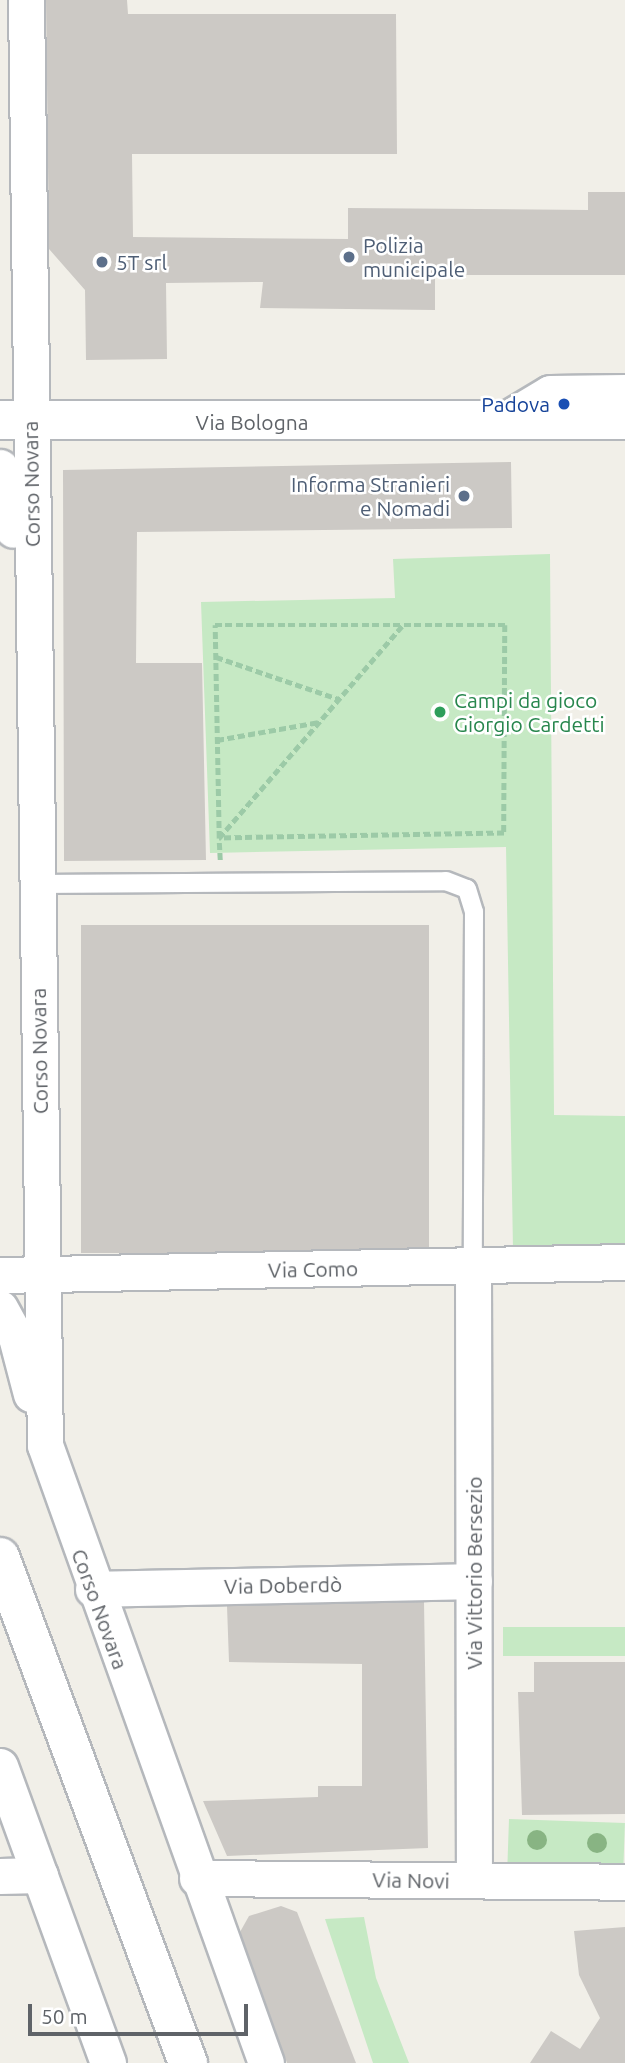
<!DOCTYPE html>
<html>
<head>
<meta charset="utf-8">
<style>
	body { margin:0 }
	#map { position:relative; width:625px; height:2063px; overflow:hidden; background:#f1efe8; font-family:Ubuntu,sans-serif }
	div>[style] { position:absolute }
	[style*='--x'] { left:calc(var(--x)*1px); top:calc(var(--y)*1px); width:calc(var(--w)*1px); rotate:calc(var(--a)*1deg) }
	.green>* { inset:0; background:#c6e9c4; transform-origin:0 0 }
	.building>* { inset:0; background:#ccc9c5; transform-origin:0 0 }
	.path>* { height:4.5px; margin-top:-2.25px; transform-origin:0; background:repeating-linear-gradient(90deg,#9ccaa7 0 7px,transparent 0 10.5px) }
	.roads { filter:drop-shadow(2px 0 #b5b8bc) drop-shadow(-2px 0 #b5b8bc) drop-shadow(0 2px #b5b8bc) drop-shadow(0 -2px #b5b8bc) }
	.service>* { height:18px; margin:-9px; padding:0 9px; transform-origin:9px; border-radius:9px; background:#fff }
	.minor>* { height:35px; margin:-17.5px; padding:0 17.5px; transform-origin:17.5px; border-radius:17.5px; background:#fff }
	.secondary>* { height:38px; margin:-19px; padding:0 19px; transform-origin:19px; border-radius:19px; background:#fff }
	.trees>* { width:20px; height:20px; margin:-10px; border-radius:50%; background:#88b483 }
	.dots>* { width:19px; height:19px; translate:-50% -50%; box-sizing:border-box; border:4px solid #fff; border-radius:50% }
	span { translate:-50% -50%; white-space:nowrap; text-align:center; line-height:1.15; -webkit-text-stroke:5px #fff; paint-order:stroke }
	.service-label { font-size:21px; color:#4e5e75 }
	.left { translate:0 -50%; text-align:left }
	.right { translate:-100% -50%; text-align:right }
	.transit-label { font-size:21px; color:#164399 }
	.street-label { font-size:21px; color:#5f6368 }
	.leisure-label { font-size:21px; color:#27864d }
	.scale { position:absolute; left:28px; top:2004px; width:220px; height:32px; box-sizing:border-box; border:4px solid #5f6368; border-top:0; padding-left:9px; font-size:21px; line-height:24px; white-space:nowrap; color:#5f6368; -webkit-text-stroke:5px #fff; paint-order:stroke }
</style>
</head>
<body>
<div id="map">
	<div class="green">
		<div style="clip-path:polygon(550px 554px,554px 1115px,625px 1116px,625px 1248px,513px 1249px,506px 847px,210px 853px,201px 602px,395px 598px,393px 559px)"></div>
		<div style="left:625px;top:1627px;width:29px;height:122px;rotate:90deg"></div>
		<div style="left:509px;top:1819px;width:116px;height:45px;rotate:2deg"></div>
		<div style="clip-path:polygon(364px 1917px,376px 1978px,409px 2063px,373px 2063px,325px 1919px)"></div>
	</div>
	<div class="building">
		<div style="clip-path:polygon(46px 0,127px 0,128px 14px,396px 14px,397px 154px,132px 154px,133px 237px,348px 239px,348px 208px,588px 210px,588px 192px,625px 192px,625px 275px,435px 275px,435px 310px,260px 308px,263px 282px,166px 283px,167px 359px,86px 360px,85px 290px,49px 249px)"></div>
		<div style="clip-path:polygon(511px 462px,512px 528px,137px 532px,136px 663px,202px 663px,206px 860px,64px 861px,63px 470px)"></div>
		<div style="left:81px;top:925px;width:348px;height:328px"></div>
		<div style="clip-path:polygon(424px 1602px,428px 1848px,227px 1856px,203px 1801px,318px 1797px,318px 1786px,362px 1786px,362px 1664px,229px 1662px,227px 1606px)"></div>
		<div style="clip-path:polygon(534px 1662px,625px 1662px,625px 1814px,522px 1815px,518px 1692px,534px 1692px)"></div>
		<div style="clip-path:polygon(281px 1906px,297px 1912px,356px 2063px,287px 2063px,240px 1932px,249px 1916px)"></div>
		<div style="clip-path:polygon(625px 1927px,625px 2063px,530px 2063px,551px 2031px,580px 2049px,600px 2018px,579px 1975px,574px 1931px)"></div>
	</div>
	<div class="path">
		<div style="--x:215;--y:625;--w:290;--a:0"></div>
		<div style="--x:505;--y:625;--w:208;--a:90.3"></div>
		<div style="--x:504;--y:833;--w:285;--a:179"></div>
		<div style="--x:219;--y:838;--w:213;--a:-91.1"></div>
		<div style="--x:216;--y:657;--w:130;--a:18.9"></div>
		<div style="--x:217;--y:740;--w:104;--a:-10"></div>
		<div style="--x:220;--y:860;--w:22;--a:-93"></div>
		<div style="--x:219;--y:838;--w:280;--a:-49.2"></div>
	</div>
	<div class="roads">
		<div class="service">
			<div style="--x:37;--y:884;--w:409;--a:-0.4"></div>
			<div style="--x:446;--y:881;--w:22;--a:21"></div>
			<div style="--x:467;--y:889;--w:24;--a:73"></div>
			<div style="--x:474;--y:912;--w:354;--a:90.2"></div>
		</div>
		<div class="minor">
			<div style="--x:26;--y:0;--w:1445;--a:89.25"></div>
			<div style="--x:45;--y:1445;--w:656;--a:70.32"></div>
			<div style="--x:505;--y:420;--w:52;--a:-31"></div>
			<div style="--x:550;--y:393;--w:75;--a:-0.8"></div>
			<div style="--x:0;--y:467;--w:64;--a:78.3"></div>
			<div style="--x:473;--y:1266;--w:614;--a:89.91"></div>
			<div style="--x:0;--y:1275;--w:625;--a:-1.19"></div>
			<div style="--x:0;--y:1308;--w:33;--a:61"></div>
			<div style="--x:16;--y:1337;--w:59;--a:75.3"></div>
			<div style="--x:93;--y:1589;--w:381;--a:-1.2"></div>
			<div style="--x:0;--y:1766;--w:316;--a:70"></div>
			<div style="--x:0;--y:1876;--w:40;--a:-1.4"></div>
			<div style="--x:197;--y:1878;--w:428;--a:0.5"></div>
		</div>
		<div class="secondary">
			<div style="--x:0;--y:420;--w:625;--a:0"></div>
			<div style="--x:0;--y:1557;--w:540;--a:69.62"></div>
		</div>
	</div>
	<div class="trees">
		<div style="left:537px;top:1840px"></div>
		<div style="left:597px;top:1843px"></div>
	</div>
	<div class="dots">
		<div style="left:349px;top:257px;background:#5c6f8a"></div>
		<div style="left:102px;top:262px;background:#5c6f8a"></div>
		<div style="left:564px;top:404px;background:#1a4fb4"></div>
		<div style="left:464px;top:496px;background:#5c6f8a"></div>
		<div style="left:440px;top:712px;background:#2e9e5b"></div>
	</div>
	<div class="service-label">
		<span class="left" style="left:363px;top:257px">Polizia<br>municipale</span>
		<span class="left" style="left:116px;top:262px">5T srl</span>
		<span class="right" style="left:450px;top:496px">Informa Stranieri<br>e Nomadi</span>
	</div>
	<div class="transit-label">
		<span class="right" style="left:550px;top:404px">Padova</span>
	</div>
	<div class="street-label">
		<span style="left:252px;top:422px">Via Bologna</span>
		<span style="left:31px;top:484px;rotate:-91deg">Corso Novara</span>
		<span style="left:39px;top:1051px;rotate:-91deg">Corso Novara</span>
		<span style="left:313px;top:1269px;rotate:-1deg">Via Como</span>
		<span style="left:474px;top:1573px;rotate:-90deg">Via Vittorio Bersezio</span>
		<span style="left:283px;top:1585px;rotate:-1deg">Via Doberdò</span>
		<span style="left:100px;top:1609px;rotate:70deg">Corso Novara</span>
		<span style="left:411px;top:1880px;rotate:1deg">Via Novi</span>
	</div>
	<div class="leisure-label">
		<span class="left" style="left:454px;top:712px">Campi da gioco<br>Giorgio Cardetti</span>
	</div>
	<div class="scale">50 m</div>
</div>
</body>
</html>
